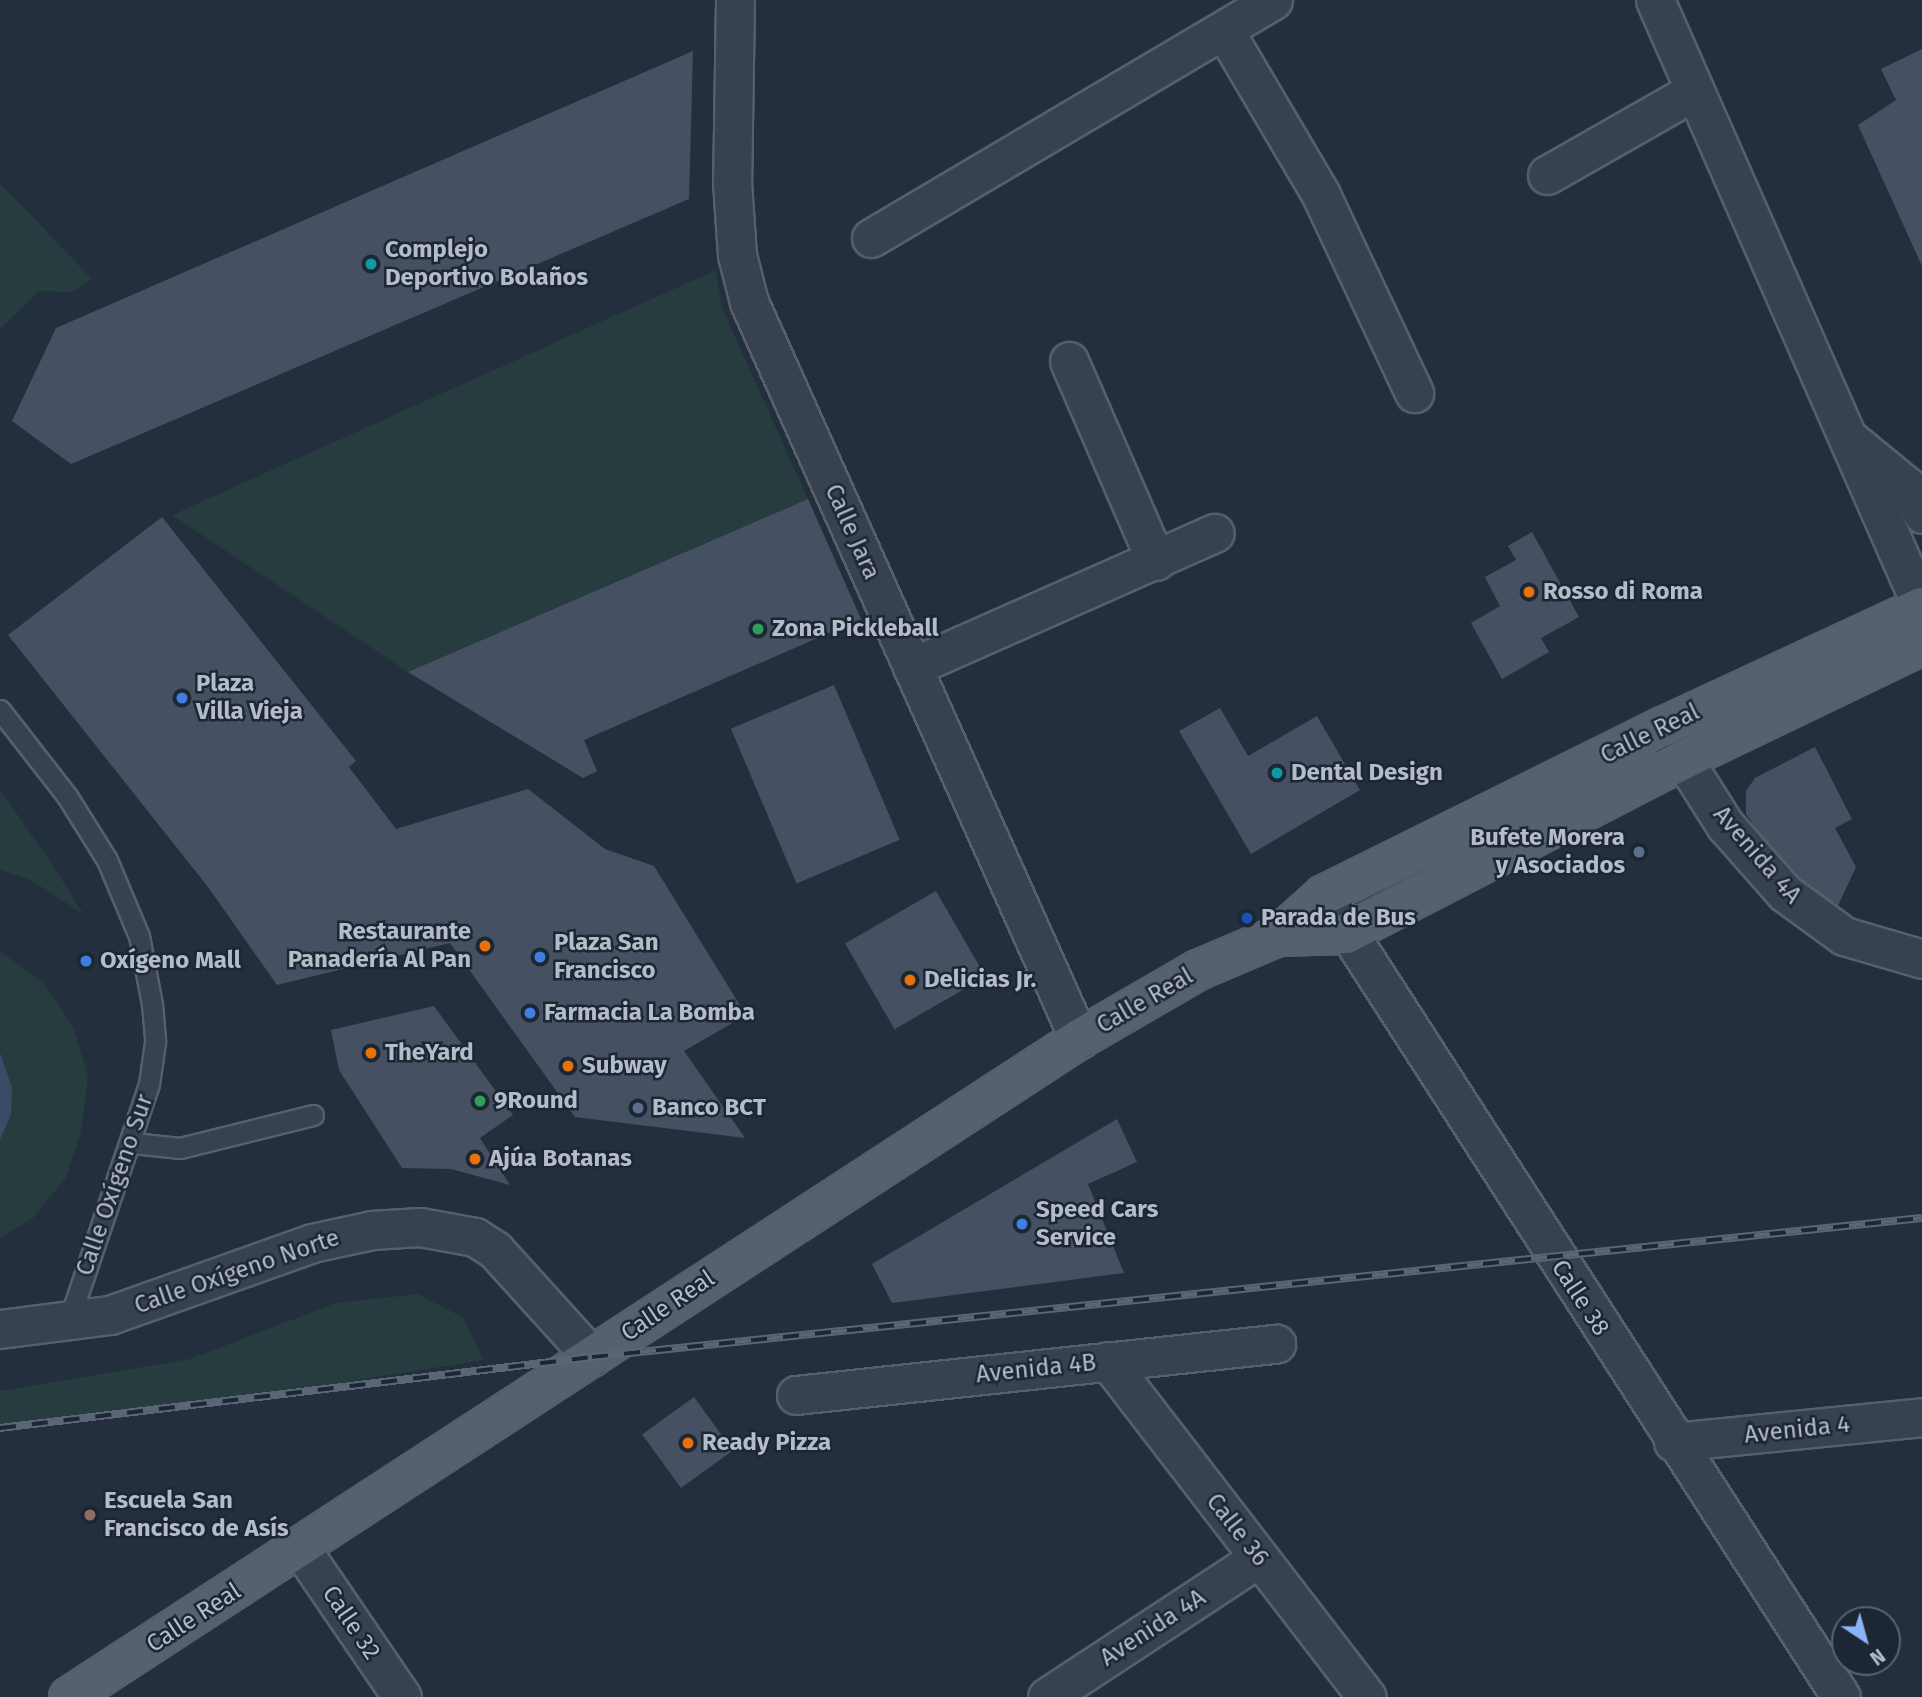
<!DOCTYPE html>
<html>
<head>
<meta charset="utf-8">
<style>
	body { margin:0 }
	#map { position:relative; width:1922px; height:1697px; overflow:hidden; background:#242f3e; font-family:"Fira Sans",sans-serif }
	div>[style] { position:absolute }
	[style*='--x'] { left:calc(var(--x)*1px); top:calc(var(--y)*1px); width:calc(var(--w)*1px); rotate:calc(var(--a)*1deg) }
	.green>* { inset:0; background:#263c3f }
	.water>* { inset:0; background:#394c67 }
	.building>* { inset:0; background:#455162; transform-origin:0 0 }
	.roads { filter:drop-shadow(2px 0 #565f6c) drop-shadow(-2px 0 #565f6c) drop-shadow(0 2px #565f6c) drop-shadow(0 -2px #565f6c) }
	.lane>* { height:19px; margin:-9.5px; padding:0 9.5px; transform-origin:9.5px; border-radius:9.5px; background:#38414e }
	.street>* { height:37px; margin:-18.5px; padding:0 18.5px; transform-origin:18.5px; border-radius:18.5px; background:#38414e }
	.primary>* { height:38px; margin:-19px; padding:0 19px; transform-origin:19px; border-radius:19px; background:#56606e }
	.rail>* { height:8px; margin-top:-4px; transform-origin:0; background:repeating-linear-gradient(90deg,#1d2633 0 16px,#5a6575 0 32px); box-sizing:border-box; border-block:2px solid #5a6575 }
	.dots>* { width:19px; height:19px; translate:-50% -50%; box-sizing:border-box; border:4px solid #1d2633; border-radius:50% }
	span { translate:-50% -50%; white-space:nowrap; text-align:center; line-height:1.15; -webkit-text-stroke:5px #1d2633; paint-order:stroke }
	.poi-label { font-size:24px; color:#b4bcc9; font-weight:700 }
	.left { translate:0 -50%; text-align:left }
	.right { translate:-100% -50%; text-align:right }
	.street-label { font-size:24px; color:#b4bcc9 }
	.north { position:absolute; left:1831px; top:1606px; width:70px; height:70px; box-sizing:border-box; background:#1d2633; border:2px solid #59626f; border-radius:50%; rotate:144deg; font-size:19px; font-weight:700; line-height:28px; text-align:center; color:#b4bcc9 }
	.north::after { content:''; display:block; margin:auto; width:24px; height:32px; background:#8ab4f8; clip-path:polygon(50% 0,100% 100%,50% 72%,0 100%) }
</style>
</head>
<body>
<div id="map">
	<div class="green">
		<div style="clip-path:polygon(0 183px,92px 279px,72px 292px,39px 291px,0 329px)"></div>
		<div style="clip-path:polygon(716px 270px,722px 308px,808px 499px,408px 672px,172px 515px)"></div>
		<div style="clip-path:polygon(0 790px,50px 861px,84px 915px,31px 880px,0 870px)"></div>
		<div style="clip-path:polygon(0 951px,43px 982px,73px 1026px,88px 1076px,81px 1132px,66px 1177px,33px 1218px,0 1238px)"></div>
		<div style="clip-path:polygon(418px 1294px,464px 1318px,483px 1360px,228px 1401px,0 1427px,0 1391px,190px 1359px,336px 1303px)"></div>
	</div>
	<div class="water">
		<div style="clip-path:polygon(0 1053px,12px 1088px,11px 1114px,0 1140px)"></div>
	</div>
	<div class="building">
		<div style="clip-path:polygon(1922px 49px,1922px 266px,1858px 125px,1896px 100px,1881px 69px)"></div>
		<div style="clip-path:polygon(693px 51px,689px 199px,71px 464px,12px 421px,56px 328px)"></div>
		<div style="clip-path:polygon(808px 499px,861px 619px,584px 740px,597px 771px,583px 778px,408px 672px)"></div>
		<div style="clip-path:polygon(162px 517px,356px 761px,349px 767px,396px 829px,528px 789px,605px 849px,654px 866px,746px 1015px,684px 1051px,745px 1138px,575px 1117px,450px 943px,277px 985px,208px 887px,8px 635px)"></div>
		<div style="clip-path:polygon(1532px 532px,1579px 617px,1541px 638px,1549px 652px,1502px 679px,1471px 623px,1500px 606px,1485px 577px,1516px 560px,1508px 546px)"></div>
		<div style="left:834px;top:685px;width:168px;height:112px;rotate:67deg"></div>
		<div style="clip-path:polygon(1220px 708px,1248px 756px,1317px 716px,1360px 790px,1251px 854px,1179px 731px)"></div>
		<div style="clip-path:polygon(1815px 747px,1852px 819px,1835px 828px,1856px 867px,1835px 912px,1792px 879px,1746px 814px,1746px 791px,1755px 778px)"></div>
		<div style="left:936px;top:891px;width:99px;height:105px;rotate:60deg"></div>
		<div style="clip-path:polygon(434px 1006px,513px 1115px,480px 1138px,510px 1185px,451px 1169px,402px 1168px,339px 1070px,331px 1030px)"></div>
		<div style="clip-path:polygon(1117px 1119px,1137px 1162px,1088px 1184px,1124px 1273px,892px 1303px,872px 1264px)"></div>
		<div style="left:694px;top:1397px;width:66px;height:64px;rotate:54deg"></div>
	</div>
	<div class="roads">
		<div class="lane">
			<div style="--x:0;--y:710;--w:109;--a:52.1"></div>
			<div style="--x:67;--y:796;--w:75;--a:58"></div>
			<div style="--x:107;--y:860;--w:82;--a:67.2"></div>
			<div style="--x:139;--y:936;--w:69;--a:79.2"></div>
			<div style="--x:152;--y:1004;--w:38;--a:85"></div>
			<div style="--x:155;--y:1042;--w:42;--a:98.1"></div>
			<div style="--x:149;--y:1084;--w:252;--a:108.7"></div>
			<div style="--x:133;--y:1143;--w:47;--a:6.1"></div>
			<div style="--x:180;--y:1148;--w:137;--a:-13.9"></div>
		</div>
		<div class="street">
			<div style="--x:735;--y:0;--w:182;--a:90.9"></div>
			<div style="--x:732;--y:182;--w:73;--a:86.1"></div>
			<div style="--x:737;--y:255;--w:49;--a:75.7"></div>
			<div style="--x:749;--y:302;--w:808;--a:65.88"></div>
			<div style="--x:1655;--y:0;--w:663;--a:66.26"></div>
			<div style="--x:1224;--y:30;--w:191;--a:59.5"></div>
			<div style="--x:1321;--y:195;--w:219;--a:64.8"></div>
			<div style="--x:1547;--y:175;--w:169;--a:-29.7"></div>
			<div style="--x:871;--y:238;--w:467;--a:-30.6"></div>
			<div style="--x:1069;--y:361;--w:218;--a:66.5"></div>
			<div style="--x:1852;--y:441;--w:74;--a:39.5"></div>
			<div style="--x:1909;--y:488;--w:29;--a:63"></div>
			<div style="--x:912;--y:667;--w:331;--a:-23.9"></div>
			<div style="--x:1668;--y:735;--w:107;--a:57.7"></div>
			<div style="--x:1725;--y:825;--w:91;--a:48.6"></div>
			<div style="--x:1785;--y:893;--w:73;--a:36.1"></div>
			<div style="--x:1844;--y:936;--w:81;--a:16.4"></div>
			<div style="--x:1324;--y:895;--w:954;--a:57.19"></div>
			<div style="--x:0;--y:1329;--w:111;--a:-7.3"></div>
			<div style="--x:110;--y:1315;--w:214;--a:-19.6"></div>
			<div style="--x:312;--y:1243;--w:61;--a:-12.2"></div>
			<div style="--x:372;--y:1230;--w:48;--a:-3.6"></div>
			<div style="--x:420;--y:1227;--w:56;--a:10.3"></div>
			<div style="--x:475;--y:1237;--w:24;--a:33"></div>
			<div style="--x:495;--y:1250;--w:144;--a:47.8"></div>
			<div style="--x:1108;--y:1361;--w:424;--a:52.4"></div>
			<div style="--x:796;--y:1395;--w:483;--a:-6.1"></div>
			<div style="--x:1673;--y:1442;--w:250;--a:-5.7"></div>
			<div style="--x:301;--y:1549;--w:179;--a:55.7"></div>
			<div style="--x:1047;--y:1697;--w:254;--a:-33.3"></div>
		</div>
		<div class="primary">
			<div style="--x:1278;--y:936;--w:68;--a:-1.7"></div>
			<div style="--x:1346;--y:934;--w:379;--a:-27.3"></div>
			<div style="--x:1683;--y:760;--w:265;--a:-25.7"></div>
			<div style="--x:69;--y:1697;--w:1205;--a:-33.08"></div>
			<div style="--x:1079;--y:1039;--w:138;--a:-30.1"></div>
			<div style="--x:1198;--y:970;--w:87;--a:-23"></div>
			<div style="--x:1278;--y:936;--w:62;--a:-41.7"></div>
			<div style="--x:1324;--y:895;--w:378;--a:-26.4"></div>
			<div style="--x:1663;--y:727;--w:285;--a:-24.9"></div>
		</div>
	</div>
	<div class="rail">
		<div style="--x:0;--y:1428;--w:596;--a:-6.84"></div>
		<div style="--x:592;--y:1357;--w:1337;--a:-5.97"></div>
	</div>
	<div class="dots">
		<div style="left:371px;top:264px;background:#0f9aa8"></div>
		<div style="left:1529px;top:592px;background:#e8710a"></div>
		<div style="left:758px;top:629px;background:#2e9e5b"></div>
		<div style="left:182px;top:698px;background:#3f7fe0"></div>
		<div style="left:1277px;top:773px;background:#0f9aa8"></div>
		<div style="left:1639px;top:852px;background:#5c6f8a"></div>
		<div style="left:1247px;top:918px;background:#1a4fb4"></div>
		<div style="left:485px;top:946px;background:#e8710a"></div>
		<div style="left:540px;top:957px;background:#3f7fe0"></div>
		<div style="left:86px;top:961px;background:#3f7fe0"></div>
		<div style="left:910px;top:980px;background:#e8710a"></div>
		<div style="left:530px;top:1013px;background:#3f7fe0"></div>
		<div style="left:371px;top:1053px;background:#e8710a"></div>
		<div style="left:568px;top:1066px;background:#e8710a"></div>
		<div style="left:480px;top:1101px;background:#2e9e5b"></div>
		<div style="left:638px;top:1108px;background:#5c6f8a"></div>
		<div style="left:475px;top:1159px;background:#e8710a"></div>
		<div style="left:1022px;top:1224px;background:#3f7fe0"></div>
		<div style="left:688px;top:1443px;background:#e8710a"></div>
		<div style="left:90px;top:1515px;background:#8d6e63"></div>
	</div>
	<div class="poi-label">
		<span class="left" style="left:385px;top:264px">Complejo<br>Deportivo Bolaños</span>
		<span class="left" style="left:1543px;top:592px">Rosso di Roma</span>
		<span class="left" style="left:772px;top:629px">Zona Pickleball</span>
		<span class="left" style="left:196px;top:698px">Plaza<br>Villa Vieja</span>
		<span class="left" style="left:1291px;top:773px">Dental Design</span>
		<span class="right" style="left:1625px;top:852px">Bufete Morera<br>y Asociados</span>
		<span class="left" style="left:1261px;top:918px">Parada de Bus</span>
		<span class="right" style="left:471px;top:946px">Restaurante<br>Panadería Al Pan</span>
		<span class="left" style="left:554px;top:957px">Plaza San<br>Francisco</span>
		<span class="left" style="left:100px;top:961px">Oxígeno Mall</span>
		<span class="left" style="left:924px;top:980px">Delicias Jr.</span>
		<span class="left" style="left:544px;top:1013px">Farmacia La Bomba</span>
		<span class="left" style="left:385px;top:1053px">TheYard</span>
		<span class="left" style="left:582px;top:1066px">Subway</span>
		<span class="left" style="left:494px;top:1101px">9Round</span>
		<span class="left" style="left:652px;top:1108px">Banco BCT</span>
		<span class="left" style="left:489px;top:1159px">Ajúa Botanas</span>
		<span class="left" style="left:1036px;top:1224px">Speed Cars<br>Service</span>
		<span class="left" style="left:702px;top:1443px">Ready Pizza</span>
		<span class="left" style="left:104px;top:1515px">Escuela San<br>Francisco de Asís</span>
	</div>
	<div class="street-label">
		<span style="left:852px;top:532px;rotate:66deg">Calle Jara</span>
		<span style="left:1650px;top:734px;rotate:-26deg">Calle Real</span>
		<span style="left:1757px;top:855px;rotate:49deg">Avenida 4A</span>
		<span style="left:1145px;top:1001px;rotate:-30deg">Calle Real</span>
		<span style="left:115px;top:1185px;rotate:-71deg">Calle Oxígeno Sur</span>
		<span style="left:237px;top:1272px;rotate:-19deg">Calle Oxígeno Norte</span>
		<span style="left:1580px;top:1298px;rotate:57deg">Calle 38</span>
		<span style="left:668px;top:1306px;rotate:-34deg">Calle Real</span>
		<span style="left:1036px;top:1369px;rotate:-6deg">Avenida 4B</span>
		<span style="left:1797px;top:1430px;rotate:-6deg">Avenida 4</span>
		<span style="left:1237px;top:1530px;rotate:52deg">Calle 36</span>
		<span style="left:194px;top:1618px;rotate:-33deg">Calle Real</span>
		<span style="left:351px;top:1623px;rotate:56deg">Calle 32</span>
		<span style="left:1153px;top:1628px;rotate:-33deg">Avenida 4A</span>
	</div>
	<div class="north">N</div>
</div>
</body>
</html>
